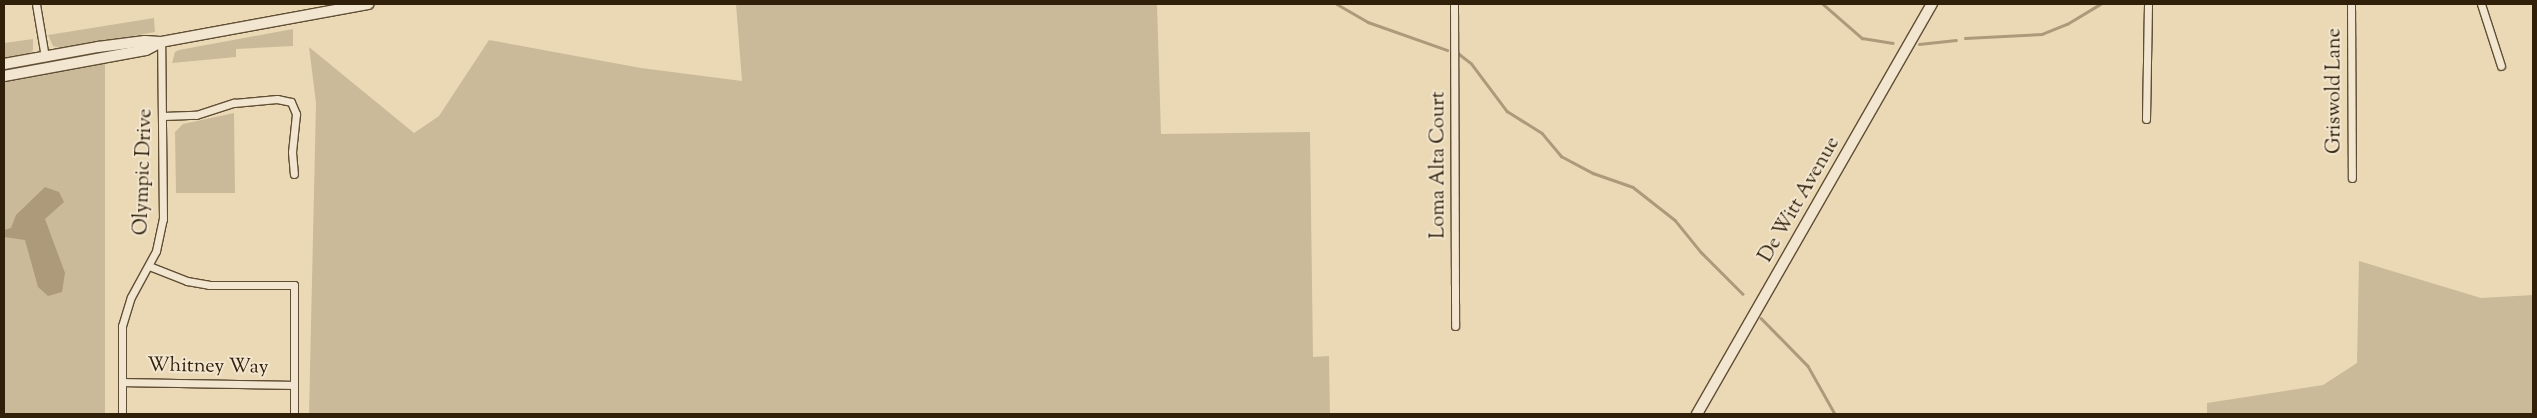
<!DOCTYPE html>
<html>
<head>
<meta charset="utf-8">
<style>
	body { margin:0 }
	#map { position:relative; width:2537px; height:418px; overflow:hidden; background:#ebd9b6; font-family:"Sorts Mill Goudy",serif }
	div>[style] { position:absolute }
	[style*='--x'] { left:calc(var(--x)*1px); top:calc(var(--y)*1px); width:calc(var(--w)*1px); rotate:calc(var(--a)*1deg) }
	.green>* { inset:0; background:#cbba99; transform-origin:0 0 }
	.water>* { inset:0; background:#ac9a7b }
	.stream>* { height:2.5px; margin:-1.25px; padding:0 1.25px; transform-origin:1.25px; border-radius:1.25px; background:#ac9a7b }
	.roads { filter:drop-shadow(1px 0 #604e34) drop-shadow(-1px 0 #604e34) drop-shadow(0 1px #604e34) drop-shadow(0 -1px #604e34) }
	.street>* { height:7px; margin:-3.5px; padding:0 3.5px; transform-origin:3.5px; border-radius:3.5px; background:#f2e6d0 }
	.secondary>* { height:10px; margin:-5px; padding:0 5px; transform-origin:5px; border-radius:5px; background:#f2e6d0 }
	span { translate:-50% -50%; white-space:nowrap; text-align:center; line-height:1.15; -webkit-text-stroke:4px #f2e6d0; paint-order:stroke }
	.street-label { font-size:20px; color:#312009 }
	.frame { position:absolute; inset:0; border:5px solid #312009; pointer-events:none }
</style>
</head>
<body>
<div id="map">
	<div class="green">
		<div style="clip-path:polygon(736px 4px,1157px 4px,1161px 134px,1310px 132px,1313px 357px,1329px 356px,1330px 414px,309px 414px,316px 103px,309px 47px,414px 133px,439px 116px,489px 40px,641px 68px,742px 81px)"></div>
		<div style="clip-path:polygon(154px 18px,155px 32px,62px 49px,53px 46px,48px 35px)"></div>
		<div style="clip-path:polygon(293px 29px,293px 46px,236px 49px,236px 57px,172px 63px,175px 52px,179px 50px)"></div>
		<div style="clip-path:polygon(33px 39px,33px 50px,30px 54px,4px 59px,4px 43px)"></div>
		<div style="left:105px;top:64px;width:350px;height:103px;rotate:90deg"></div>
		<div style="clip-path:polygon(234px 113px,235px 193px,176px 193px,175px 132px,183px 124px)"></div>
		<div style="clip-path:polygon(2359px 261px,2481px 298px,2533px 295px,2533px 414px,2207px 414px,2207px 403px,2323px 385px,2357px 363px)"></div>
	</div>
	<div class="water">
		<div style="clip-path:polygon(45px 187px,59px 192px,64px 202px,45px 219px,65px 273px,62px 292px,48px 296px,38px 287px,25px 240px,4px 237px,4px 230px,11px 228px,16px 215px)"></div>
	</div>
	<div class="stream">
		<div style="--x:1337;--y:4;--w:36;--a:30"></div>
		<div style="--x:1368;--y:22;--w:84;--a:19.5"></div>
		<div style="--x:1823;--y:4;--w:52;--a:41.1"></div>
		<div style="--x:1862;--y:38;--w:31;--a:9"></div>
		<div style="--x:1965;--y:38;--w:77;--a:-3"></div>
		<div style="--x:2042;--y:34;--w:27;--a:-22"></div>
		<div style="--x:2067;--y:24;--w:39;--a:-31"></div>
		<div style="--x:1919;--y:44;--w:37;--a:-6"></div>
		<div style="--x:1458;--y:53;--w:16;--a:38"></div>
		<div style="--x:1471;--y:63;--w:60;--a:53.1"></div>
		<div style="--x:1507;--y:111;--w:41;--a:32.2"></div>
		<div style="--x:1542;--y:133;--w:30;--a:50"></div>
		<div style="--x:1561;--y:156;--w:36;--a:28"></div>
		<div style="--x:1593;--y:173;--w:42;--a:19.3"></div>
		<div style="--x:1633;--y:187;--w:53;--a:38.2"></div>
		<div style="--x:1675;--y:220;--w:41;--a:50.9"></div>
		<div style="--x:1701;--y:252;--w:59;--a:45"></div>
		<div style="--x:1761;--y:318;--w:67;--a:45.6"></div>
		<div style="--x:1808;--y:366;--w:55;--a:60.6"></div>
	</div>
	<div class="roads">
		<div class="street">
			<div style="--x:36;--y:4;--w:54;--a:80.4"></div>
			<div style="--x:1454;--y:4;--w:322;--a:89.8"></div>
			<div style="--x:2351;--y:4;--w:174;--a:89.7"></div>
			<div style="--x:2481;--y:4;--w:65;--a:72.1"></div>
			<div style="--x:163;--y:116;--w:33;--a:-2"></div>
			<div style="--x:196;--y:115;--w:40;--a:-18"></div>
			<div style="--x:234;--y:103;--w:43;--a:-5.3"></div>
			<div style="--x:277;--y:99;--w:14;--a:12"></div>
			<div style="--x:291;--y:102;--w:13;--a:67"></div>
			<div style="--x:296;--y:114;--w:38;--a:96"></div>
			<div style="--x:292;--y:152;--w:22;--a:85"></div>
			<div style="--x:2146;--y:119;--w:115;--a:-89"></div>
			<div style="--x:149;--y:266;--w:41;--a:21.5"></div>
			<div style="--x:187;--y:281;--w:22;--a:10"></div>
			<div style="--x:209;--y:285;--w:85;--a:0"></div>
			<div style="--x:294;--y:285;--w:129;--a:90"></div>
			<div style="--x:122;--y:382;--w:172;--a:1"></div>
			<div style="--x:122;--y:414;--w:88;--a:-90"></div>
			<div style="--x:122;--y:326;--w:30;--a:-73"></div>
			<div style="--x:131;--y:297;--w:52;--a:-61.5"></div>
			<div style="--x:156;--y:251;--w:33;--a:-78"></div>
			<div style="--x:163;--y:219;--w:177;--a:-90.6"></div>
		</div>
		<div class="secondary">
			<div style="--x:4;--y:64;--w:96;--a:-10.3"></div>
			<div style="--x:98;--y:47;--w:47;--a:-7.3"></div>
			<div style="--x:145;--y:41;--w:15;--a:4"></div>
			<div style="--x:4;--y:76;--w:144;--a:-10.4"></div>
			<div style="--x:146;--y:50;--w:17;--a:-28"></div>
			<div style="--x:161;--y:42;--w:211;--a:-10.4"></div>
			<div style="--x:1697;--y:414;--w:473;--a:-60.2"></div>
		</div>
	</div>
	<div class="street-label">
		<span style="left:2335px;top:91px;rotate:-90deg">Griswold Lane</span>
		<span style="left:1439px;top:165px;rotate:-90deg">Loma Alta Court</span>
		<span style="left:144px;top:172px;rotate:-88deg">Olympic Drive</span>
		<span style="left:1800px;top:200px;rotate:-60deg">De Witt Avenue</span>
		<span style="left:208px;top:367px;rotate:1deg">Whitney Way</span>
	</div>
	<div class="frame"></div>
</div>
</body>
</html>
